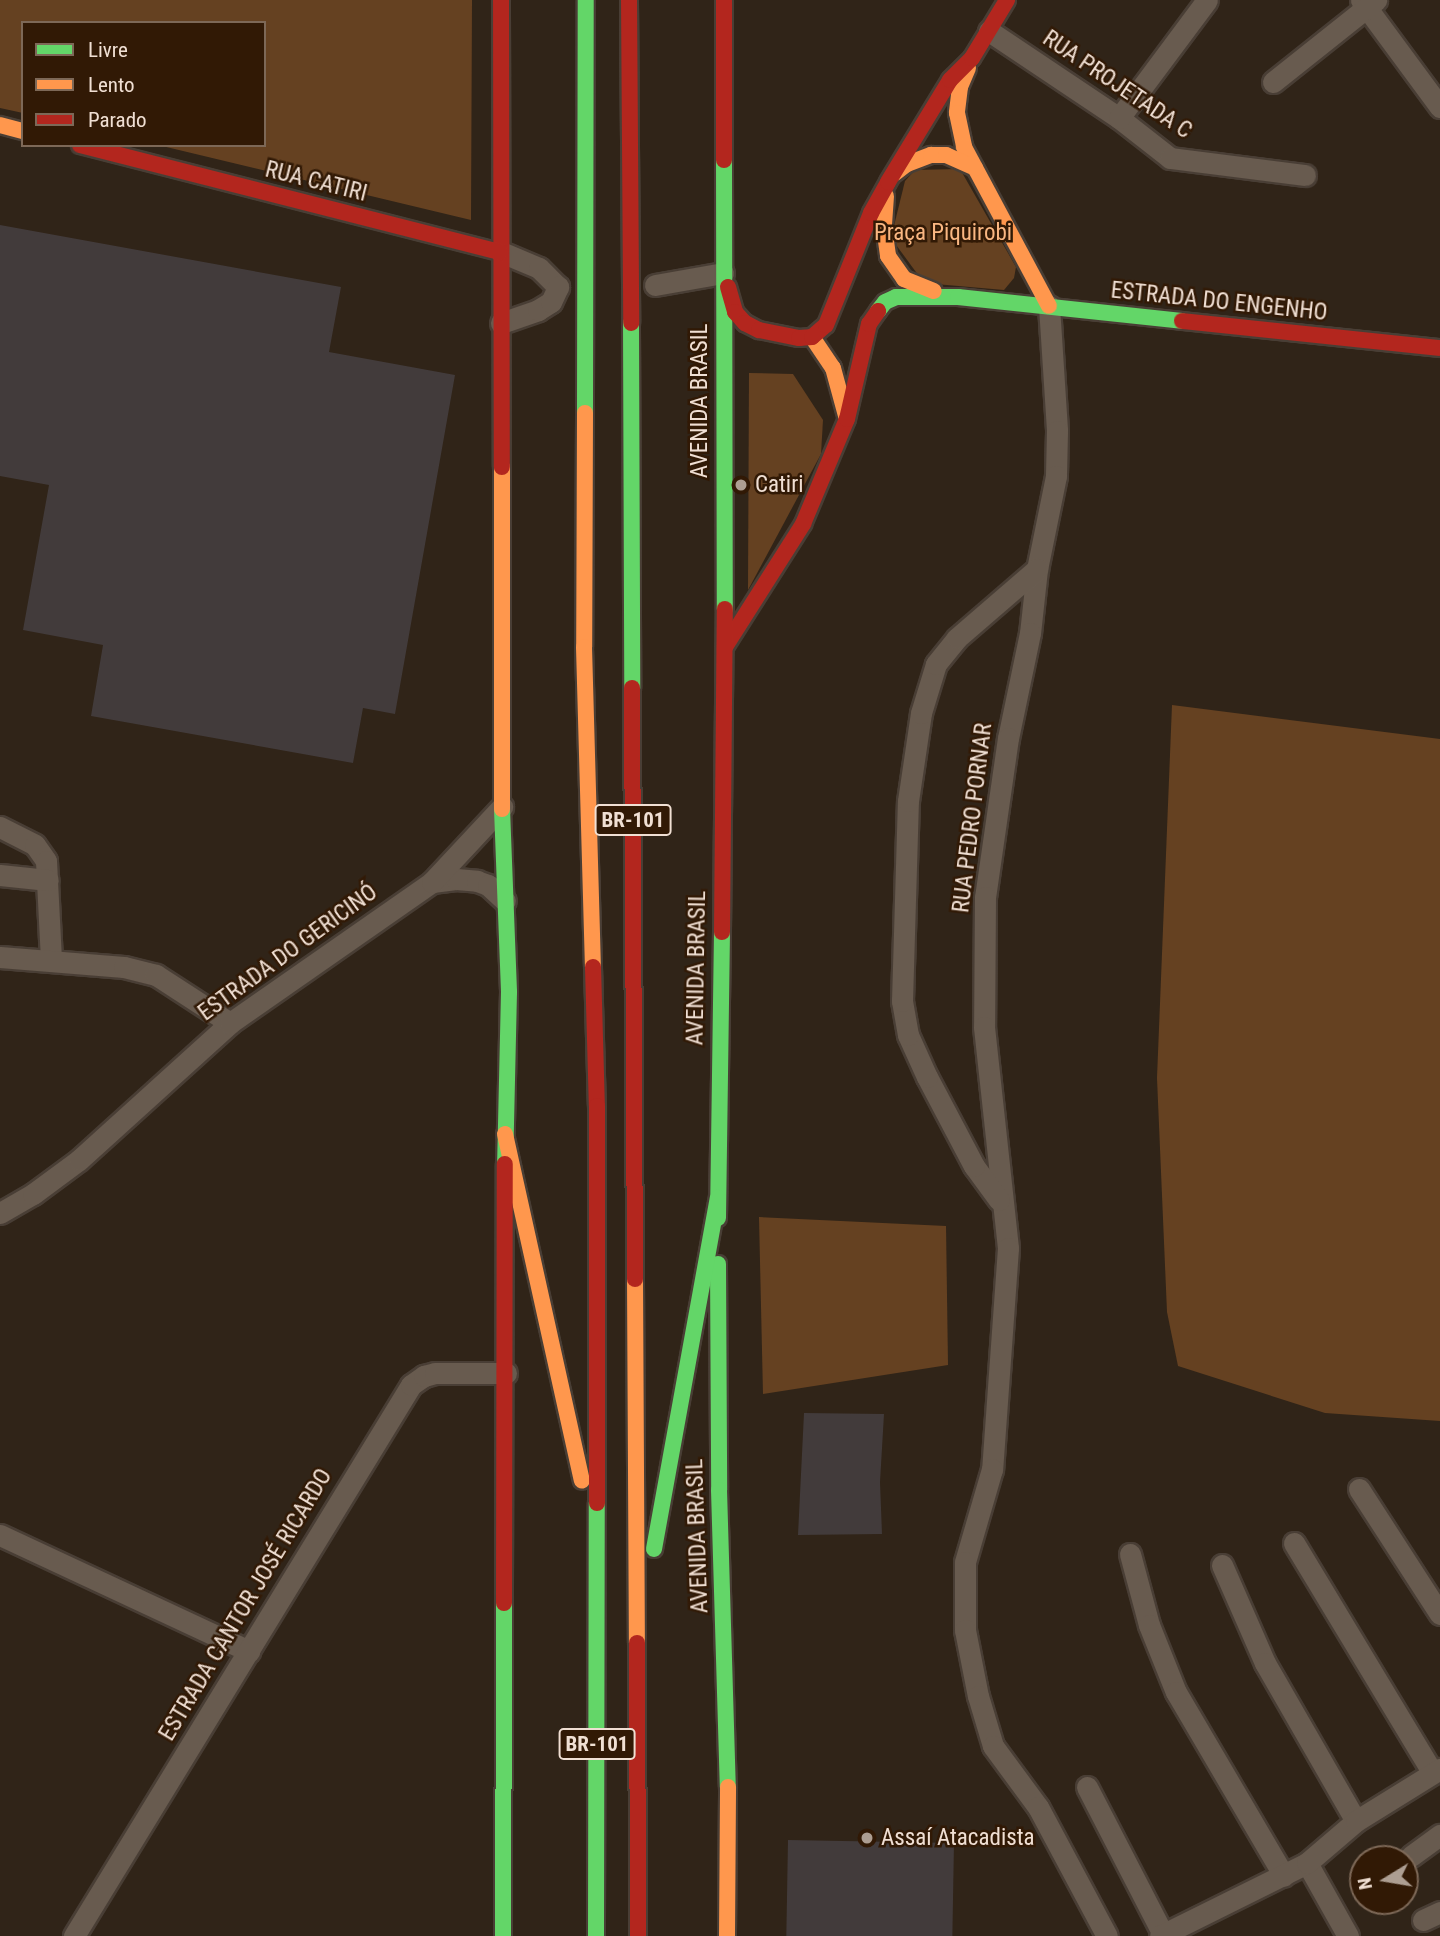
<!DOCTYPE html>
<html>
<head>
<meta charset="utf-8">
<style>
	body { margin:0 }
	#map { position:relative; width:1440px; height:1936px; overflow:hidden; background:#302418; font-family:"Roboto Condensed",sans-serif }
	div>[style] { position:absolute }
	[style*='--x'] { left:calc(var(--x)*1px); top:calc(var(--y)*1px); width:calc(var(--w)*1px); rotate:calc(var(--a)*1deg) }
	.green>* { inset:0; background:#654121 }
	.building>* { inset:0; background:#423b3b; transform-origin:0 0 }
	.roads { filter:drop-shadow(2px 0 #493e35) drop-shadow(-2px 0 #493e35) drop-shadow(0 2px #493e35) drop-shadow(0 -2px #493e35) }
	.street>* { height:21px; margin:-10.5px; padding:0 10.5px; transform-origin:10.5px; border-radius:10.5px; background:#685b4f }
	.fast>* { height:16px; margin:-8px; padding:0 8px; transform-origin:8px; border-radius:8px; background:#63d668 }
	.slow>* { height:16px; margin:-8px; padding:0 8px; transform-origin:8px; border-radius:8px; background:#ff974d }
	.jam>* { height:16px; margin:-8px; padding:0 8px; transform-origin:8px; border-radius:8px; background:#b3261e }
	.dots>* { width:19px; height:19px; translate:-50% -50%; box-sizing:border-box; border:4px solid #311905; border-radius:50% }
	span { translate:-50% -50%; white-space:nowrap; text-align:center; line-height:1.15; -webkit-text-stroke:5px #311905; paint-order:stroke }
	.shield-label span { padding:2px 5px; background:#311905; border:2px solid; border-radius:5px; -webkit-text-stroke-width:0 }
	.shield-label { font-size:21px; color:#f0dfd3; font-weight:700 }
	.street-label { font-size:23px; color:#f0dfd3 }
	.park-label { font-size:23px; color:#fab782 }
	.poi-label { font-size:23px; color:#f0dfd3 }
	.left { translate:0 -50%; text-align:left }
	.legend { position:absolute; left:21px; top:21px; width:245px; height:126px; box-sizing:border-box; background:#311905; border:2px solid #7d6857; margin:0; padding:9px 12px; list-style:none; font-size:21px; color:#f0dfd3 }
	.legend li { display:flex; align-items:center; gap:14px; height:35px }
	.legend b { width:35px; border:2px solid #7d6857 }
	.north { position:absolute; left:1349px; top:1845px; width:70px; height:70px; box-sizing:border-box; background:#311905; border:2px solid #7d6857; border-radius:50%; rotate:259deg; font-size:19px; font-weight:700; line-height:28px; text-align:center; color:#f0dfd3 }
	.north::after { content:''; display:block; margin:auto; width:24px; height:32px; background:#ad9e92; clip-path:polygon(50% 0,100% 100%,50% 72%,0 100%) }
</style>
</head>
<body>
<div id="map">
	<div class="green">
		<div style="clip-path:polygon(0 0,472px 0,471px 220px,158px 145px,264px 145px,264px 23px,23px 23px,23px 113px,0 108px)"></div>
		<div style="clip-path:polygon(960px 169px,1016px 267px,1014px 278px,1004px 290px,924px 283px,891px 238px,905px 181px,915px 170px)"></div>
		<div style="clip-path:polygon(749px 373px,793px 374px,823px 420px,821px 454px,748px 590px)"></div>
		<div style="clip-path:polygon(1172px 705px,1440px 739px,1440px 1421px,1325px 1413px,1178px 1366px,1167px 1312px,1157px 1078px)"></div>
		<div style="clip-path:polygon(759px 1217px,946px 1226px,948px 1365px,763px 1394px)"></div>
	</div>
	<div class="building">
		<div style="clip-path:polygon(0 225px,341px 287px,329px 352px,455px 375px,395px 714px,363px 708px,353px 763px,91px 716px,103px 645px,23px 630px,49px 485px,0 476px)"></div>
		<div style="clip-path:polygon(804px 1413px,884px 1414px,880px 1482px,882px 1534px,798px 1535px)"></div>
		<div style="left:788px;top:1840px;width:166px;height:96px;rotate:1deg"></div>
	</div>
	<div class="roads">
		<div class="street">
			<div style="--x:1361;--y:0;--w:133;--a:53.6"></div>
			<div style="--x:989;--y:31;--w:156;--a:33.8"></div>
			<div style="--x:1119;--y:118;--w:65;--a:38.1"></div>
			<div style="--x:1170;--y:158;--w:136;--a:7.2"></div>
			<div style="--x:1273;--y:82;--w:132;--a:-38.5"></div>
			<div style="--x:1119;--y:118;--w:147;--a:-53.3"></div>
			<div style="--x:501;--y:252;--w:41;--a:22.8"></div>
			<div style="--x:539;--y:268;--w:27;--a:45"></div>
			<div style="--x:655;--y:285;--w:69;--a:-10"></div>
			<div style="--x:1049;--y:306;--w:125;--a:86.3"></div>
			<div style="--x:1057;--y:431;--w:45;--a:91.3"></div>
			<div style="--x:1056;--y:476;--w:95;--a:101.5"></div>
			<div style="--x:1037;--y:569;--w:64;--a:96.2"></div>
			<div style="--x:1030;--y:633;--w:107;--a:101.8"></div>
			<div style="--x:1008;--y:738;--w:161;--a:98.2"></div>
			<div style="--x:985;--y:897;--w:130;--a:90.4"></div>
			<div style="--x:984;--y:1027;--w:222;--a:83.8"></div>
			<div style="--x:1008;--y:1248;--w:222;--a:94.1"></div>
			<div style="--x:992;--y:1469;--w:97;--a:106.2"></div>
			<div style="--x:965;--y:1562;--w:68;--a:90"></div>
			<div style="--x:965;--y:1630;--w:67;--a:78.9"></div>
			<div style="--x:978;--y:1696;--w:52;--a:73.3"></div>
			<div style="--x:993;--y:1746;--w:76;--a:53.6"></div>
			<div style="--x:1038;--y:1807;--w:146;--a:61.9"></div>
			<div style="--x:501;--y:323;--w:39;--a:-19"></div>
			<div style="--x:538;--y:310;--w:15;--a:-32"></div>
			<div style="--x:551;--y:302;--w:17;--a:-65"></div>
			<div style="--x:0;--y:827;--w:39;--a:27"></div>
			<div style="--x:35;--y:845;--w:19;--a:55"></div>
			<div style="--x:46;--y:861;--w:99;--a:87.1"></div>
			<div style="--x:0;--y:875;--w:48;--a:5.9"></div>
			<div style="--x:432;--y:882;--w:24;--a:-7"></div>
			<div style="--x:456;--y:879;--w:21;--a:5"></div>
			<div style="--x:477;--y:881;--w:12;--a:20"></div>
			<div style="--x:488;--y:885;--w:23;--a:43"></div>
			<div style="--x:0;--y:957;--w:124;--a:4.6"></div>
			<div style="--x:124;--y:967;--w:33;--a:14"></div>
			<div style="--x:156;--y:975;--w:88;--a:33"></div>
			<div style="--x:999;--y:1200;--w:42;--a:-126.3"></div>
			<div style="--x:974;--y:1166;--w:101;--a:-117.8"></div>
			<div style="--x:927;--y:1077;--w:46;--a:-114.3"></div>
			<div style="--x:908;--y:1035;--w:35;--a:-100"></div>
			<div style="--x:902;--y:1001;--w:200;--a:-88.3"></div>
			<div style="--x:908;--y:801;--w:89;--a:-81.6"></div>
			<div style="--x:921;--y:713;--w:51;--a:-73"></div>
			<div style="--x:936;--y:664;--w:33;--a:-51"></div>
			<div style="--x:957;--y:638;--w:106;--a:-40.8"></div>
			<div style="--x:0;--y:1213;--w:38;--a:-30"></div>
			<div style="--x:33;--y:1194;--w:57;--a:-36.5"></div>
			<div style="--x:79;--y:1160;--w:204;--a:-42.2"></div>
			<div style="--x:230;--y:1023;--w:246;--a:-34.9"></div>
			<div style="--x:432;--y:882;--w:103;--a:-47"></div>
			<div style="--x:1359;--y:1489;--w:149;--a:57.1"></div>
			<div style="--x:0;--y:1535;--w:275;--a:25"></div>
			<div style="--x:1294;--y:1543;--w:267;--a:58.9"></div>
			<div style="--x:1130;--y:1554;--w:73;--a:75"></div>
			<div style="--x:1149;--y:1625;--w:72;--a:68.1"></div>
			<div style="--x:1176;--y:1692;--w:213;--a:59.6"></div>
			<div style="--x:1222;--y:1565;--w:107;--a:66.3"></div>
			<div style="--x:1265;--y:1663;--w:182;--a:60.1"></div>
			<div style="--x:1087;--y:1787;--w:165;--a:62.7"></div>
			<div style="--x:1411;--y:1856;--w:36;--a:-36"></div>
			<div style="--x:1307;--y:1863;--w:84;--a:60.7"></div>
			<div style="--x:1423;--y:1920;--w:19;--a:-25"></div>
			<div style="--x:74;--y:1936;--w:646;--a:-58.55"></div>
			<div style="--x:411;--y:1385;--w:16;--a:-35"></div>
			<div style="--x:424;--y:1376;--w:11;--a:-15"></div>
			<div style="--x:435;--y:1373;--w:71;--a:0"></div>
			<div style="--x:1160;--y:1936;--w:164;--a:-26.4"></div>
			<div style="--x:1307;--y:1863;--w:65;--a:-40.6"></div>
			<div style="--x:1356;--y:1821;--w:99;--a:-31.8"></div>
		</div>
		<div class="fast">
			<div style="--x:724;--y:160;--w:449;--a:89.9"></div>
			<div style="--x:878;--y:311;--w:11;--a:-52"></div>
			<div style="--x:885;--y:302;--w:12;--a:-24"></div>
			<div style="--x:896;--y:297;--w:62;--a:0"></div>
			<div style="--x:958;--y:297;--w:225;--a:6.1"></div>
			<div style="--x:631;--y:323;--w:365;--a:89.8"></div>
			<div style="--x:585;--y:413;--w:413;--a:-89.9"></div>
			<div style="--x:502;--y:809;--w:183;--a:87.8"></div>
			<div style="--x:509;--y:992;--w:172;--a:91.3"></div>
			<div style="--x:718;--y:1218;--w:286;--a:-89.2"></div>
			<div style="--x:718;--y:1264;--w:226;--a:89.7"></div>
			<div style="--x:719;--y:1490;--w:297;--a:88.3"></div>
			<div style="--x:654;--y:1549;--w:357;--a:-79.7"></div>
			<div style="--x:503;--y:1936;--w:333;--a:-89.8"></div>
			<div style="--x:596;--y:1936;--w:433;--a:-89.9"></div>
		</div>
		<div class="slow">
			<div style="--x:968;--y:68;--w:21;--a:113"></div>
			<div style="--x:960;--y:87;--w:26;--a:97"></div>
			<div style="--x:957;--y:113;--w:35;--a:78"></div>
			<div style="--x:964;--y:147;--w:180;--a:61.9"></div>
			<div style="--x:0;--y:125;--w:24;--a:15"></div>
			<div style="--x:895;--y:173;--w:15;--a:-37"></div>
			<div style="--x:907;--y:164;--w:26;--a:-21"></div>
			<div style="--x:931;--y:155;--w:15;--a:0"></div>
			<div style="--x:946;--y:155;--w:32;--a:24"></div>
			<div style="--x:886;--y:196;--w:31;--a:94"></div>
			<div style="--x:884;--y:227;--w:29;--a:82"></div>
			<div style="--x:888;--y:256;--w:28;--a:55"></div>
			<div style="--x:904;--y:279;--w:32;--a:22"></div>
			<div style="--x:812;--y:337;--w:37;--a:56"></div>
			<div style="--x:833;--y:368;--w:50;--a:74.8"></div>
			<div style="--x:585;--y:413;--w:234;--a:90.2"></div>
			<div style="--x:584;--y:647;--w:320;--a:88.4"></div>
			<div style="--x:502;--y:467;--w:342;--a:90"></div>
			<div style="--x:505;--y:1134;--w:355;--a:77.5"></div>
			<div style="--x:635;--y:1279;--w:364;--a:89.7"></div>
			<div style="--x:727;--y:1936;--w:149;--a:-89.6"></div>
		</div>
		<div class="jam">
			<div style="--x:501;--y:0;--w:467;--a:89.9"></div>
			<div style="--x:629;--y:0;--w:323;--a:89.6"></div>
			<div style="--x:724;--y:0;--w:160;--a:90"></div>
			<div style="--x:80;--y:145;--w:434;--a:14.3"></div>
			<div style="--x:728;--y:287;--w:26;--a:74"></div>
			<div style="--x:735;--y:312;--w:15;--a:48"></div>
			<div style="--x:745;--y:323;--w:16;--a:27"></div>
			<div style="--x:759;--y:330;--w:41;--a:11.3"></div>
			<div style="--x:799;--y:338;--w:13;--a:-4"></div>
			<div style="--x:812;--y:337;--w:18;--a:-41"></div>
			<div style="--x:826;--y:325;--w:121;--a:-68.1"></div>
			<div style="--x:871;--y:213;--w:35;--a:-61"></div>
			<div style="--x:888;--y:182;--w:119;--a:-58.7"></div>
			<div style="--x:950;--y:80;--w:31;--a:-45"></div>
			<div style="--x:972;--y:58;--w:68;--a:-58.9"></div>
			<div style="--x:1182;--y:321;--w:259;--a:6"></div>
			<div style="--x:725;--y:647;--w:146;--a:-57.6"></div>
			<div style="--x:803;--y:524;--w:114;--a:-67.3"></div>
			<div style="--x:847;--y:419;--w:98;--a:-77"></div>
			<div style="--x:869;--y:324;--w:16;--a:-55"></div>
			<div style="--x:632;--y:688;--w:591;--a:89.71"></div>
			<div style="--x:722;--y:932;--w:323;--a:-89.5"></div>
			<div style="--x:593;--y:967;--w:139;--a:88.4"></div>
			<div style="--x:597;--y:1106;--w:397;--a:90"></div>
			<div style="--x:504;--y:1603;--w:439;--a:-89.9"></div>
			<div style="--x:637;--y:1643;--w:293;--a:89.8"></div>
		</div>
	</div>
	<div class="dots">
		<div style="left:741px;top:485px;background:#ad9e92"></div>
		<div style="left:867px;top:1838px;background:#ad9e92"></div>
	</div>
	<div class="shield-label">
		<span style="left:633px;top:820px">BR-101</span>
		<span style="left:597px;top:1744px">BR-101</span>
	</div>
	<div class="street-label">
		<span style="left:1117px;top:85px;rotate:34deg">RUA PROJETADA C</span>
		<span style="left:316px;top:182px;rotate:14deg">RUA CATIRI</span>
		<span style="left:1219px;top:302px;rotate:6deg">ESTRADA DO ENGENHO</span>
		<span style="left:700px;top:401px;rotate:-90deg">AVENIDA BRASIL</span>
		<span style="left:973px;top:818px;rotate:-83deg">RUA PEDRO PORNAR</span>
		<span style="left:288px;top:953px;rotate:-36deg">ESTRADA DO GERICINÓ</span>
		<span style="left:697px;top:968px;rotate:-89deg">AVENIDA BRASIL</span>
		<span style="left:698px;top:1536px;rotate:-92deg">AVENIDA BRASIL</span>
		<span style="left:246px;top:1605px;rotate:-59deg">ESTRADA CANTOR JOSÉ RICARDO</span>
	</div>
	<div class="park-label">
		<span style="left:943px;top:233px">Praça Piquirobi</span>
	</div>
	<div class="poi-label">
		<span class="left" style="left:755px;top:485px">Catiri</span>
		<span class="left" style="left:881px;top:1838px">Assaí Atacadista</span>
	</div>
	<ul class="legend">
	<li><b style="height:9px;background:#63d668"></b>Livre</li>
	<li><b style="height:9px;background:#ff974d"></b>Lento</li>
	<li><b style="height:9px;background:#b3261e"></b>Parado</li>
	</ul>
	<div class="north">N</div>
</div>
</body>
</html>
